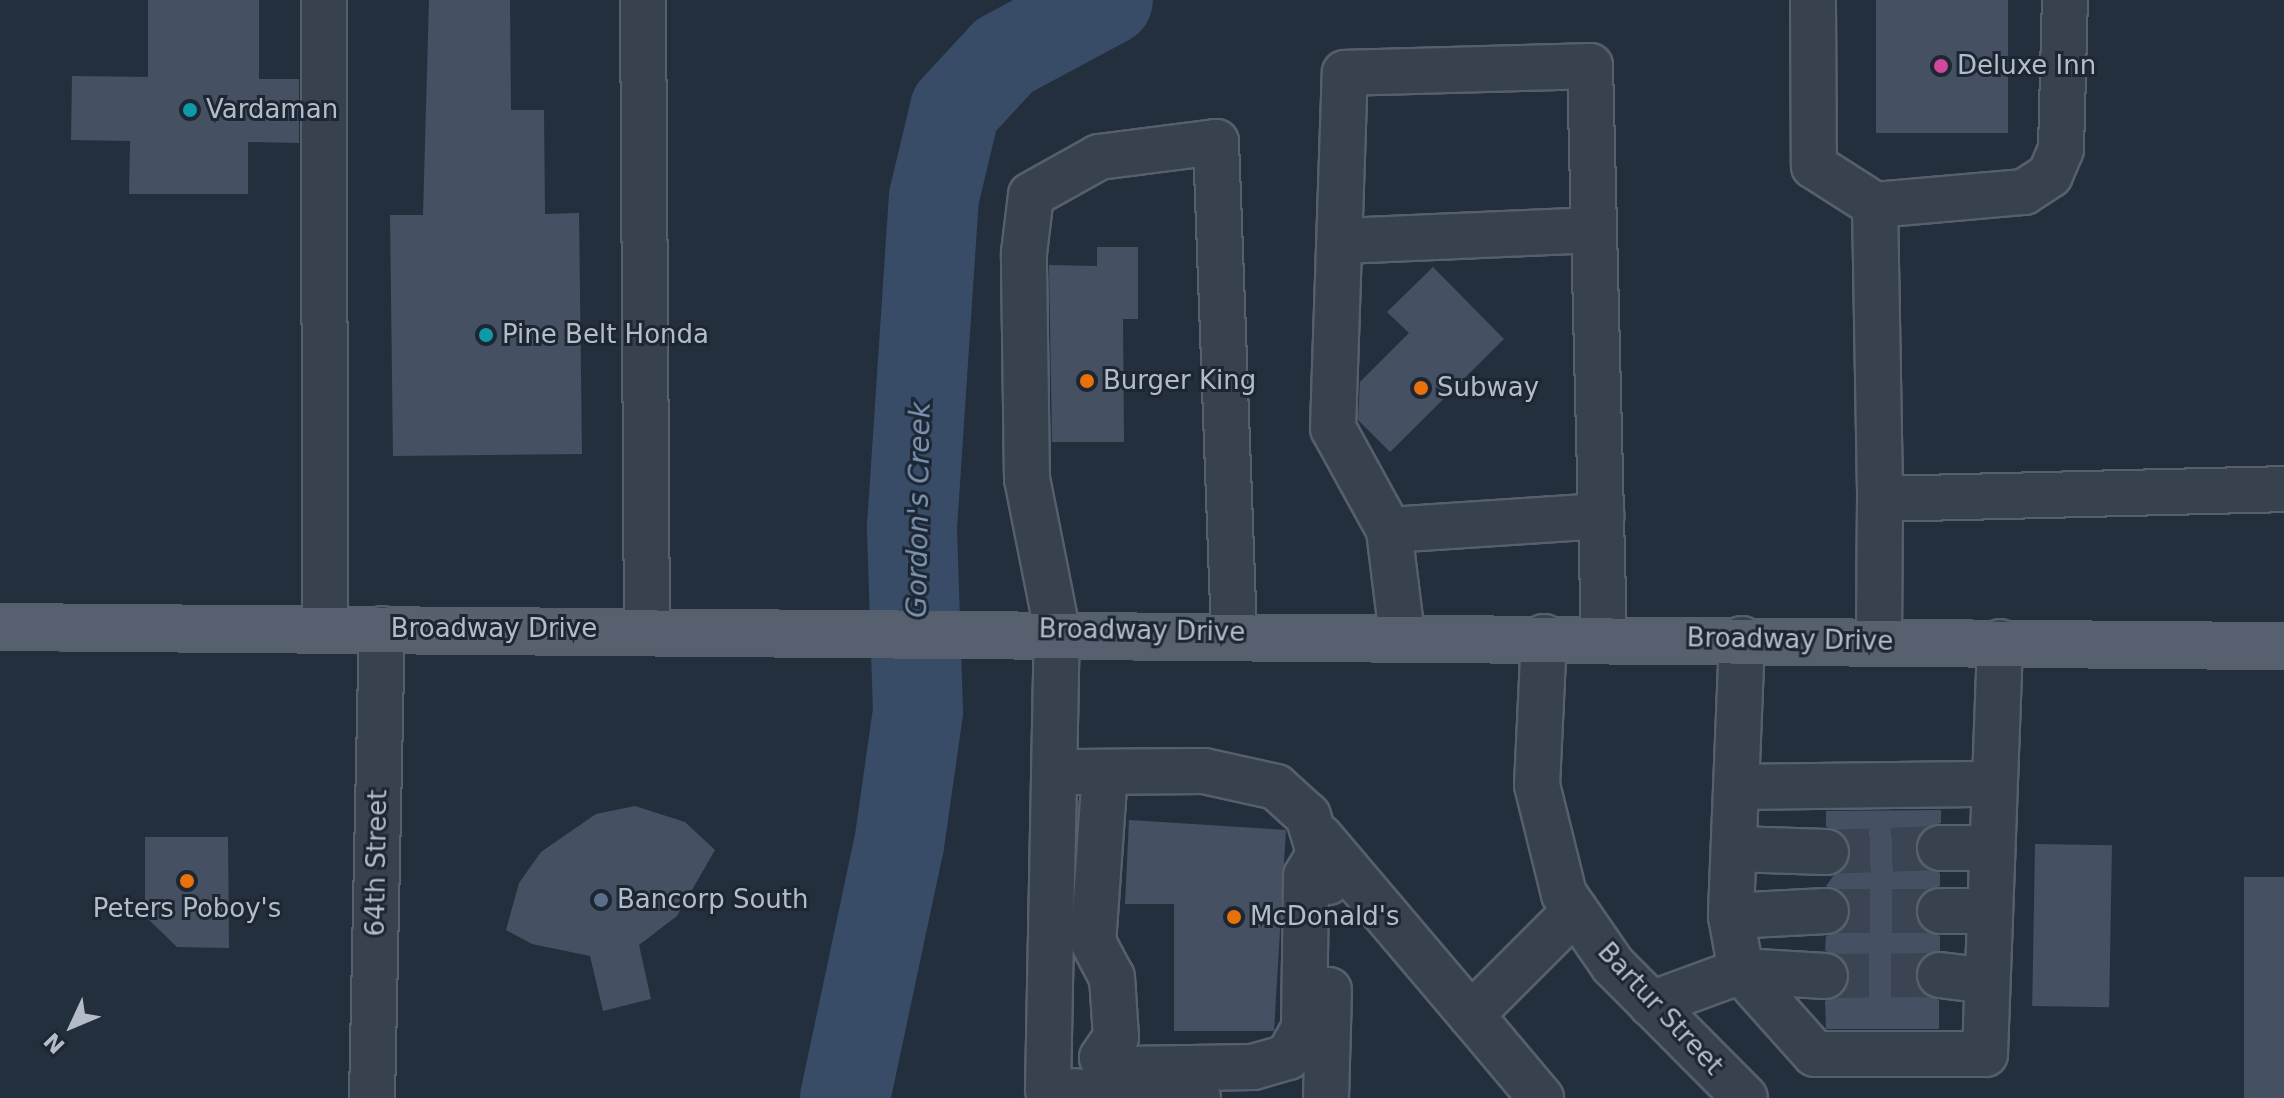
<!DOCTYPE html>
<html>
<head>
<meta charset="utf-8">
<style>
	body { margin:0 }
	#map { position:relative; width:2284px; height:1098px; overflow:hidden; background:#242f3e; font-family:"DejaVu Sans",sans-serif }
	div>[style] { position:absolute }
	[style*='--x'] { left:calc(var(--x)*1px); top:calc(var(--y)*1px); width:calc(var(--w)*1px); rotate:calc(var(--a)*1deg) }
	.river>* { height:90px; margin:-45px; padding:0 45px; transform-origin:45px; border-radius:45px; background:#394c67 }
	.building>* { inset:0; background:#455162; transform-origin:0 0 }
	.minor-tunnel>* { height:44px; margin-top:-22px; transform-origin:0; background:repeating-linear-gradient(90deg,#3a4453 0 44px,transparent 0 66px) }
	.roads { filter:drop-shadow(2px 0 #565f6c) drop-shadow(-2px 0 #565f6c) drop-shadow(0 2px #565f6c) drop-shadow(0 -2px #565f6c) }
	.minor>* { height:44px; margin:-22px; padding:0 22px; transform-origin:22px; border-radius:22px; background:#38414e }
	.major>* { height:44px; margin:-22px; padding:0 22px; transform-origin:22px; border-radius:22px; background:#56606e }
	.dots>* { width:22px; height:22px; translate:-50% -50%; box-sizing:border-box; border:4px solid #1d2633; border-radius:50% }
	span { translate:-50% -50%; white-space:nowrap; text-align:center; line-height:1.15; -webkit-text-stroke:6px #1d2633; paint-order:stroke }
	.poi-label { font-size:26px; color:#b4bcc9 }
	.left { translate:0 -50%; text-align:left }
	.street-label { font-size:26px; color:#b4bcc9 }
	.water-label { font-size:28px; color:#7c92b1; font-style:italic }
	.north { position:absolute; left:32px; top:986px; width:80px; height:80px; -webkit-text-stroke:6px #1d2633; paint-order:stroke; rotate:226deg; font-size:22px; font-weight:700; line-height:32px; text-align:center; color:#b4bcc9 }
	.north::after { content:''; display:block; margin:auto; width:28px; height:36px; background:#b4bcc9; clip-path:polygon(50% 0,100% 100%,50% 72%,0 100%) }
</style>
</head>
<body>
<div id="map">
	<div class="river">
		<div style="--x:845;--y:1098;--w:259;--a:-78"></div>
		<div style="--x:899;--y:845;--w:135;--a:-81.9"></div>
		<div style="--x:918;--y:711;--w:184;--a:-91.9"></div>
		<div style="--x:912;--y:527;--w:331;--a:-86.2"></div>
		<div style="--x:934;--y:197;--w:90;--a:-76.6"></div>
		<div style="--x:955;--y:109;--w:72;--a:-47.2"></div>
		<div style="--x:1004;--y:56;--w:118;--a:-28.3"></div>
	</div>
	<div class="building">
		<div style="clip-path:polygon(148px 0,259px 0,259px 79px,299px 79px,299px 143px,248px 142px,248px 194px,129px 194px,130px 141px,71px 140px,72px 76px,148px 77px)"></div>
		<div style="clip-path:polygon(429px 0,510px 0,511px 110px,544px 110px,545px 214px,579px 213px,582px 454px,393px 456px,390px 215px,423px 215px)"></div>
		<div style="left:1876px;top:0;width:132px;height:133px"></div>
		<div style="clip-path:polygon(1097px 247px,1138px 247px,1138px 319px,1123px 319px,1124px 442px,1052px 442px,1049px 265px,1097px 266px)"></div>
		<div style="clip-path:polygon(1433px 267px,1504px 339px,1390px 452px,1358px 420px,1360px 382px,1409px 333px,1387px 312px)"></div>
		<div style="clip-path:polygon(635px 806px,685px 822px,715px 850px,677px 916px,639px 945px,651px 999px,603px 1011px,590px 956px,532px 944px,506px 930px,519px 883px,541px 852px,596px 814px)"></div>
		<div style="clip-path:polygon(1941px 810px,1941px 823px,1927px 827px,1915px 847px,1919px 861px,1940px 873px,1940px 886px,1927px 890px,1915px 910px,1919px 924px,1940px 936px,1940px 951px,1921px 959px,1915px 973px,1924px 994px,1939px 1000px,1939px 1029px,1826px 1029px,1825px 1001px,1845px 990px,1850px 977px,1839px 956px,1825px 951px,1826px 936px,1840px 931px,1851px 910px,1846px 897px,1826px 886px,1851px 852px,1840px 831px,1826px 827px,1826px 811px)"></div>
		<div style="clip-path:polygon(1129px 820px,1286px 830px,1274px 1031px,1174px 1031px,1174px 904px,1125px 904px)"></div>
		<div style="clip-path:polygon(145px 837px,228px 837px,229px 948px,177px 947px,145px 916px)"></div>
		<div style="left:2035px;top:844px;width:77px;height:162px;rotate:1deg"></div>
		<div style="left:2244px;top:877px;width:40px;height:221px"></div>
	</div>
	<div class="minor-tunnel">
		<div style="--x:1826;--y:852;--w:114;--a:-2"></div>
		<div style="--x:1826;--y:911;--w:114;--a:0"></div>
		<div style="--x:1825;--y:976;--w:115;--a:-0.5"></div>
	</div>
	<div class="roads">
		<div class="minor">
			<div style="--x:324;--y:0;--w:628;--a:89.91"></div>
			<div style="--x:643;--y:0;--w:630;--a:89.64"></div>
			<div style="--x:1813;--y:0;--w:166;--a:89.7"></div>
			<div style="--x:1814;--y:166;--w:72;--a:32.6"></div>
			<div style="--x:1875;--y:205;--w:294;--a:89"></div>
			<div style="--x:1875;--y:205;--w:150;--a:-5"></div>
			<div style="--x:2024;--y:192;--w:31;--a:-33"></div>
			<div style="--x:2050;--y:175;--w:28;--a:-67"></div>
			<div style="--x:2061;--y:149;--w:149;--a:-88.5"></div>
			<div style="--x:1342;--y:241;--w:249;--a:-2.5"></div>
			<div style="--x:1389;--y:530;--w:213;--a:-3.8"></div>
			<div style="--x:1402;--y:635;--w:106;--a:-97.1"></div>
			<div style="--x:1389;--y:530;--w:116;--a:-118.8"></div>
			<div style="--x:1333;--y:428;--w:355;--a:-88.1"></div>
			<div style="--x:1345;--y:73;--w:245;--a:-1.6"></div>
			<div style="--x:1590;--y:66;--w:571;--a:88.6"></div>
			<div style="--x:1544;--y:637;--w:148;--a:92.7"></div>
			<div style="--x:1537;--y:785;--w:112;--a:76.1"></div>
			<div style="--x:1564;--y:894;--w:86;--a:55.4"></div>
			<div style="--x:1613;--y:965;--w:187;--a:45.2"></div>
			<div style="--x:1742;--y:639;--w:277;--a:92.3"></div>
			<div style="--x:1731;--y:916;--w:56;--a:79.7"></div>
			<div style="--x:1741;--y:971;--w:84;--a:3.4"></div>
			<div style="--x:1879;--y:641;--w:142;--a:-89.6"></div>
			<div style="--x:1880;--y:499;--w:404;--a:-1.4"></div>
			<div style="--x:1075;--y:772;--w:129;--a:-0.4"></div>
			<div style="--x:1204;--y:771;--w:74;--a:12.5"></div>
			<div style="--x:1276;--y:787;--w:43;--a:42.2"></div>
			<div style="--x:1308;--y:816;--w:69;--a:73.1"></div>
			<div style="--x:1105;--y:772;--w:170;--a:94"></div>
			<div style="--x:1093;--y:942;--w:40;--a:62"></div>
			<div style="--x:1112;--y:977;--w:60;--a:86.2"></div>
			<div style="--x:1116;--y:1037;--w:25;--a:124"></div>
			<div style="--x:1102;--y:1058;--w:26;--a:25"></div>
			<div style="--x:1126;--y:1069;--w:127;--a:-0.9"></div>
			<div style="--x:1253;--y:1067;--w:36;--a:-16"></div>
			<div style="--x:1288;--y:1057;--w:33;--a:-61"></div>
			<div style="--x:1304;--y:1028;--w:152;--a:-89.2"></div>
			<div style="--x:1306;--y:876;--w:27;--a:-59"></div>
			<div style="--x:1736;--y:787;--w:258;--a:-0.7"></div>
			<div style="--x:1320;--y:837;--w:233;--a:49.7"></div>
			<div style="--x:1471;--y:1015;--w:146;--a:-45"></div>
			<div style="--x:1940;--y:848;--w:50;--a:0"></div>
			<div style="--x:1734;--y:849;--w:92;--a:1.9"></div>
			<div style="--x:1940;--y:911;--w:50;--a:0"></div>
			<div style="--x:1731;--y:916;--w:95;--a:-3"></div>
			<div style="--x:1940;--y:975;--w:46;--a:7.4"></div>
			<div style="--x:1651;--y:1004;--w:96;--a:-20.1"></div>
			<div style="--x:1741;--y:971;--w:111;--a:48.3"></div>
			<div style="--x:1815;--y:1054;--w:170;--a:0"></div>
			<div style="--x:1985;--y:1054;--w:412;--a:-87.9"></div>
			<div style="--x:1471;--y:1015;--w:109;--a:49.9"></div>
			<div style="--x:372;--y:1098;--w:469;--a:-88.8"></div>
			<div style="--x:1198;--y:1098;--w:150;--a:-176.9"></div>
			<div style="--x:1048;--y:1090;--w:460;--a:-88.9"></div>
			<div style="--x:1057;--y:630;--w:154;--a:-101.2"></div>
			<div style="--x:1027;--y:479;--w:226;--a:-90.8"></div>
			<div style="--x:1024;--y:253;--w:58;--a:-83.1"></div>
			<div style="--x:1031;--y:195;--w:78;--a:-29.2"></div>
			<div style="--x:1099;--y:157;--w:118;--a:-7.3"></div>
			<div style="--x:1216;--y:142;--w:491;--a:87.9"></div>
			<div style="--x:1326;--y:1098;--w:108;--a:-88.4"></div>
		</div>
		<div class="major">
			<div style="--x:0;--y:627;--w:2284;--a:0.48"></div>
		</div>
	</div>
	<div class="dots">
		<div style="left:1941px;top:66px;background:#d1479c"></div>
		<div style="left:190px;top:110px;background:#0f9aa8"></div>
		<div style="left:486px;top:335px;background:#0f9aa8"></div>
		<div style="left:1087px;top:381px;background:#e8710a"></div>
		<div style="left:1421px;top:388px;background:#e8710a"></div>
		<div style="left:187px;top:881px;background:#e8710a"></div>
		<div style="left:601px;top:900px;background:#5c6f8a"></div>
		<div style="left:1234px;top:917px;background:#e8710a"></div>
	</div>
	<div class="poi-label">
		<span class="left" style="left:1957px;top:66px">Deluxe Inn</span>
		<span class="left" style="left:206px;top:110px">Vardaman</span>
		<span class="left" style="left:502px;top:335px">Pine Belt Honda</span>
		<span class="left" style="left:1103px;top:381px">Burger King</span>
		<span class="left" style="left:1437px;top:388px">Subway</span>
		<span class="left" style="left:617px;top:900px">Bancorp South</span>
		<span style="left:187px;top:909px">Peters Poboy's</span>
		<span class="left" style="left:1250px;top:917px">McDonald's</span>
	</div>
	<div class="street-label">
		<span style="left:494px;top:629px">Broadway Drive</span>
		<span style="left:1142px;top:631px;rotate:1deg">Broadway Drive</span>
		<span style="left:1790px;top:640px;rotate:1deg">Broadway Drive</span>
		<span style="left:377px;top:863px;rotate:-89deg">64th Street</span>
		<span style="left:1660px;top:1009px;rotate:47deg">Bartur Street</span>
	</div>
	<div class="water-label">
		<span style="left:919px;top:510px;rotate:-89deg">Gordon's Creek</span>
	</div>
	<div class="north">N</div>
</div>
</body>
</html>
